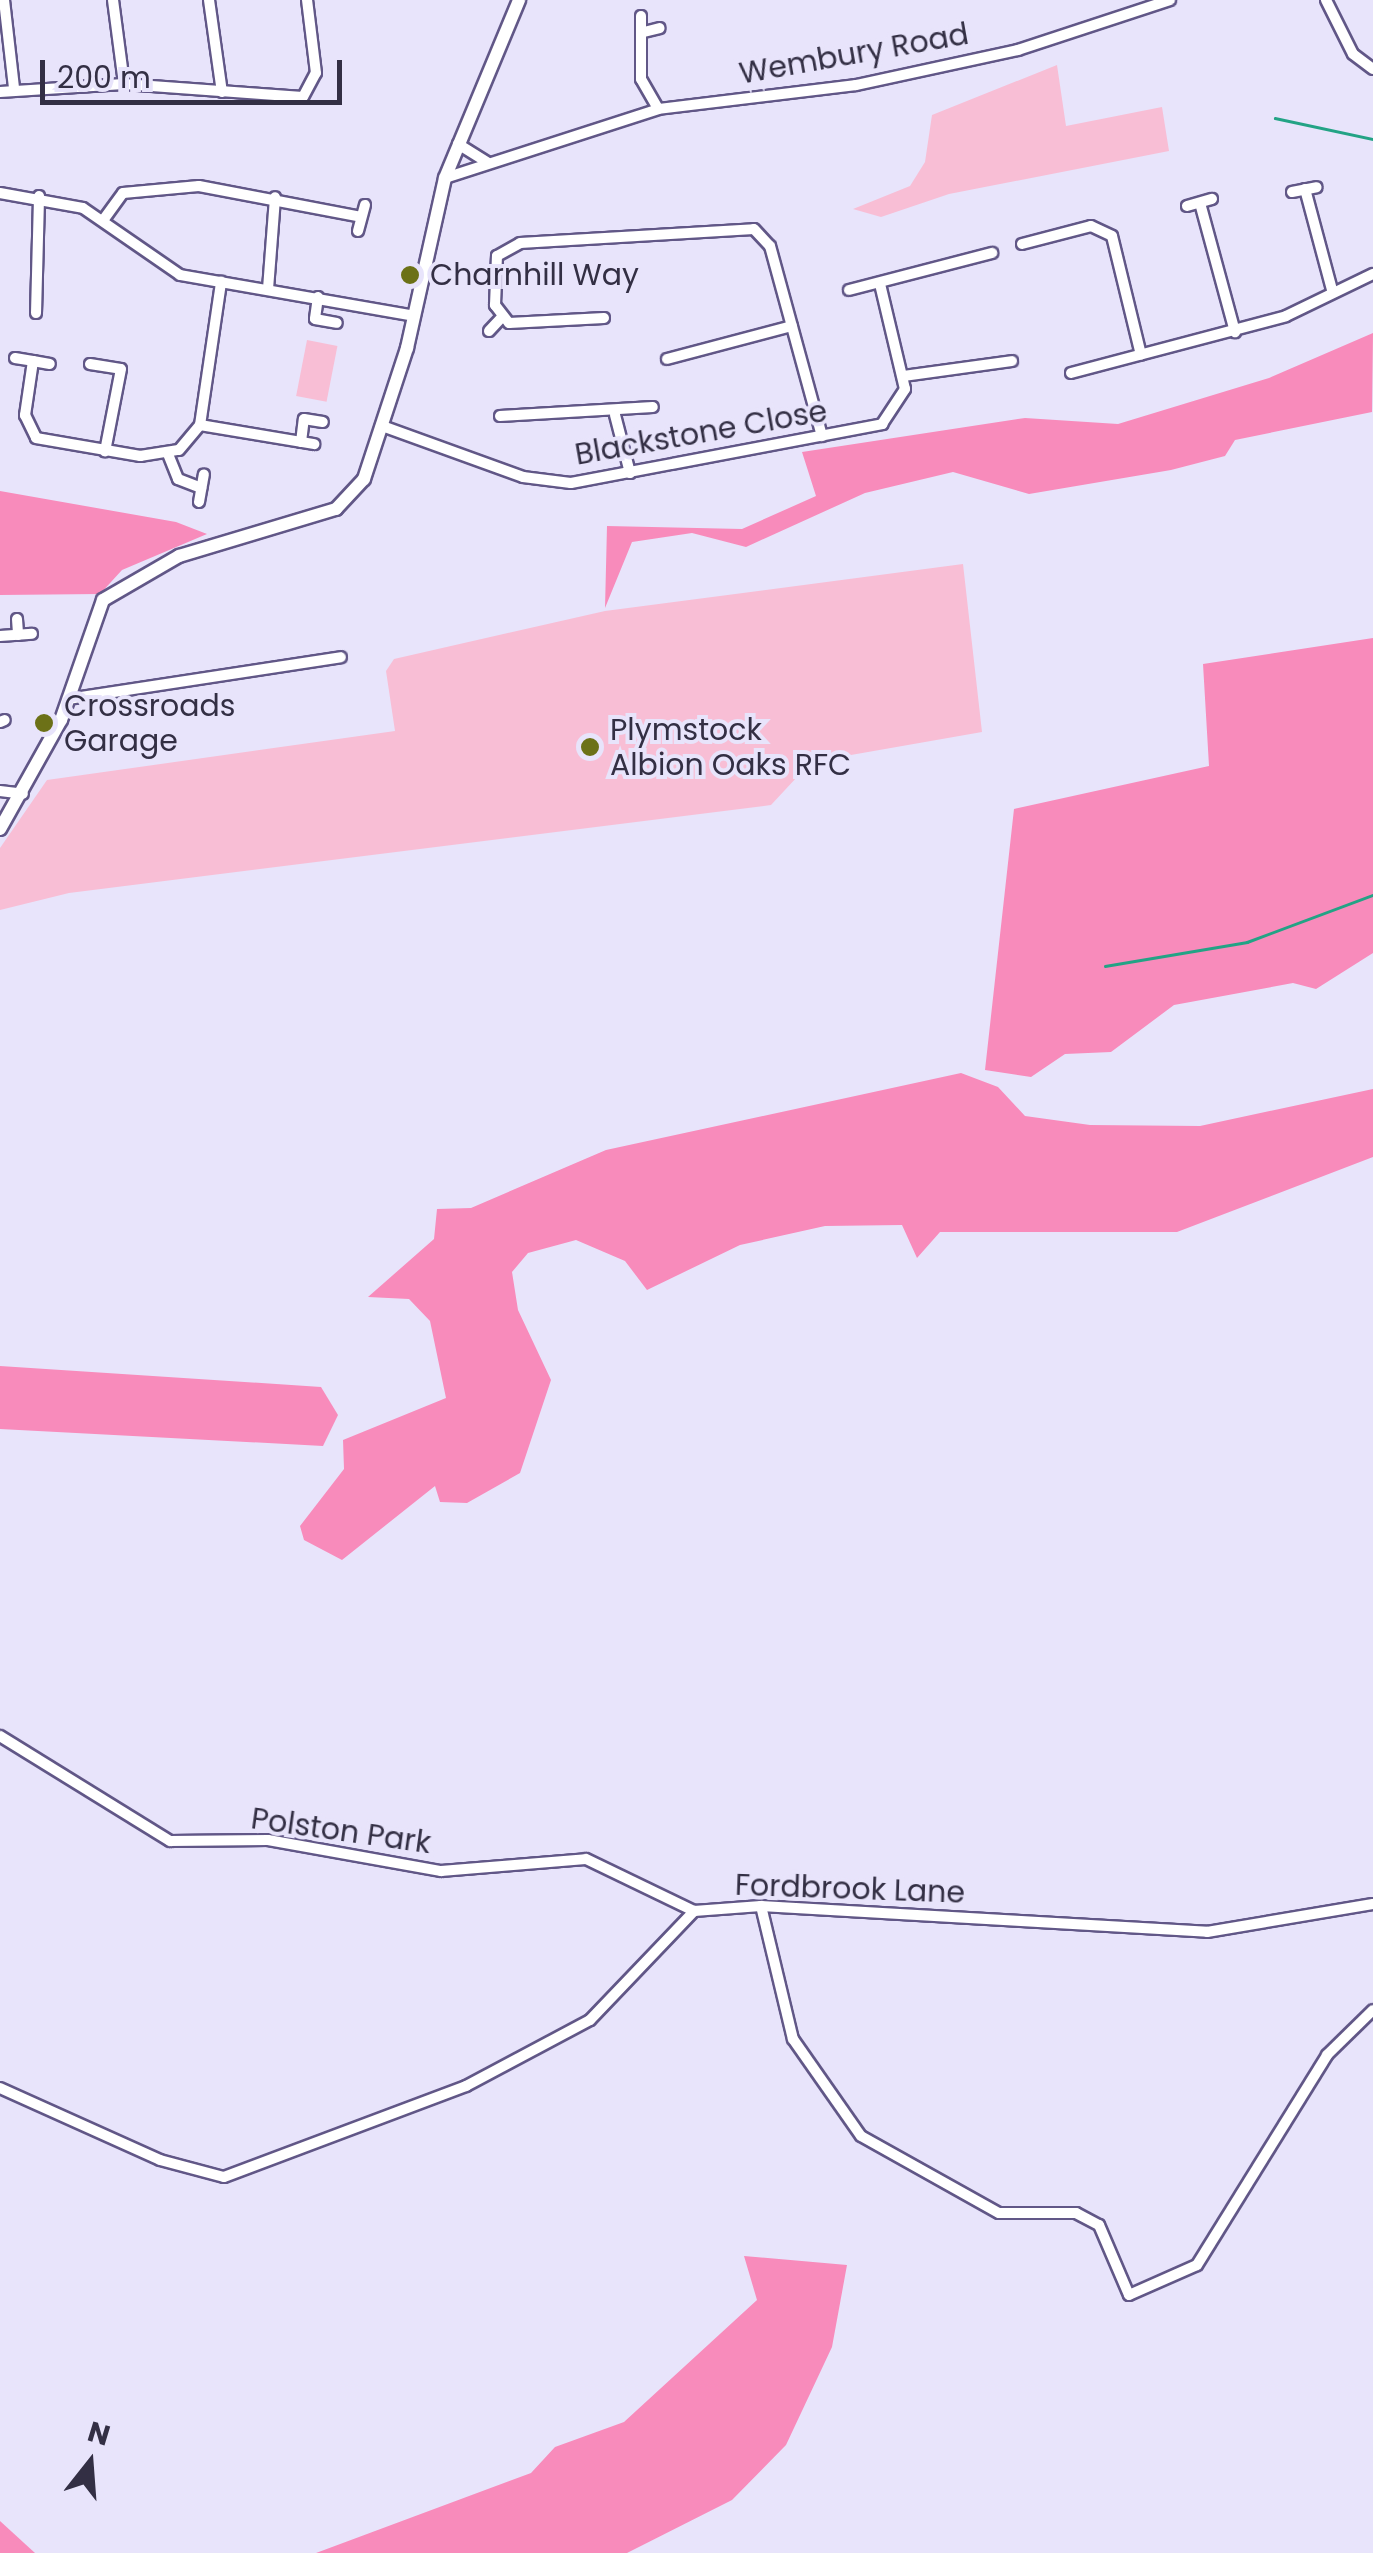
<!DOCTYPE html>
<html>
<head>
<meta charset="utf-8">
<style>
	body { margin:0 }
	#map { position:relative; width:1373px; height:2553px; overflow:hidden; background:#e8e4fb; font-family:Poppins,sans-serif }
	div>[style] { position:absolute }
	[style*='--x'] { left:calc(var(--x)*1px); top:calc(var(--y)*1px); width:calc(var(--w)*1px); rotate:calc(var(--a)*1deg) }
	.green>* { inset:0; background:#f8bed5; transform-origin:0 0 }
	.forest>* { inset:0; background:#f88bbb }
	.stream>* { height:2.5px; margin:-1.25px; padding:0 1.25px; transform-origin:1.25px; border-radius:1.25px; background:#23a385 }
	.roads { filter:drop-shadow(2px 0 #615787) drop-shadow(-2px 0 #615787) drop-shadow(0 2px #615787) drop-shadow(0 -2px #615787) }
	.minor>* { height:10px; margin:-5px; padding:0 5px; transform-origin:5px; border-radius:5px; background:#fff }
	.tertiary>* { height:12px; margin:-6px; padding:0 6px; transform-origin:6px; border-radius:6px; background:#fff }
	.dots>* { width:28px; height:28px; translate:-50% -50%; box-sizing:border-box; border:5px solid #e8e4fb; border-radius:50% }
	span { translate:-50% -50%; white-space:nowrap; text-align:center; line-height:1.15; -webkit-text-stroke:8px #e8e4fb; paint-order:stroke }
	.street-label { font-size:30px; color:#332f44 }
	.poi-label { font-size:30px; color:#332f44 }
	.left { translate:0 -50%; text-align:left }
	.north { position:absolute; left:40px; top:2413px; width:100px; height:100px; -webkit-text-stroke:8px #e8e4fb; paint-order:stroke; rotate:17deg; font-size:28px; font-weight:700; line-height:40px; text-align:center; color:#332f44 }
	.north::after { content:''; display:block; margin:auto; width:35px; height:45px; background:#332f44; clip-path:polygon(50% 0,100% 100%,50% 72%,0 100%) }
	.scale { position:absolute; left:40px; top:60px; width:302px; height:45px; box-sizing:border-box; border:5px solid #332f44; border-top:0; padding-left:12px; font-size:30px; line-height:35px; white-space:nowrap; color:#332f44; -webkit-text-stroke:8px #e8e4fb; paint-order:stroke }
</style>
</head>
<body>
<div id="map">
	<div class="green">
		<div style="clip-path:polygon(1057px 65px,1066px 126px,1162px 107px,1169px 151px,949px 194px,881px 217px,853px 209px,910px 186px,925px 162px,932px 115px)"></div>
		<div style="left:307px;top:340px;width:31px;height:57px;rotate:11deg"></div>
		<div style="clip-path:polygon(963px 564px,982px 732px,811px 762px,771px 805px,69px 893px,0 910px,0 848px,47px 780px,395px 731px,386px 671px,394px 659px,605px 611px)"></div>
	</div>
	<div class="forest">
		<div style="clip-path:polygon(1373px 333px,1372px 412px,1235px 440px,1225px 456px,1171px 470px,1029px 494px,953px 472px,865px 493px,746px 547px,692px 533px,632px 542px,605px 608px,607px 526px,742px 529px,816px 496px,802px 452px,1025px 418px,1118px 424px,1269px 378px)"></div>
		<div style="clip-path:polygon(0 491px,176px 522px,207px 534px,122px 570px,100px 594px,0 595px)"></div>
		<div style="clip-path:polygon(1373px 638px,1373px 953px,1316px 989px,1293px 983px,1174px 1005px,1111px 1052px,1065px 1054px,1031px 1077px,985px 1070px,1014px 809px,1209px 766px,1203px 664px)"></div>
		<div style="clip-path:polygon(961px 1073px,998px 1087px,1025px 1116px,1090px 1125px,1200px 1126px,1373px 1089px,1373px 1157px,1177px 1232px,940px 1232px,917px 1258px,902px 1225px,825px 1226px,740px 1245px,647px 1290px,625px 1261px,576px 1240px,528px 1253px,512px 1272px,518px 1310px,551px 1380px,520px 1473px,467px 1503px,440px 1502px,435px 1486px,342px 1560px,304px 1540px,300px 1526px,344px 1469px,343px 1440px,446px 1398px,430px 1321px,409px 1299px,368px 1297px,434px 1239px,437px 1209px,471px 1208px,606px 1150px)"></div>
		<div style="clip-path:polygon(0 1366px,321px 1387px,338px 1415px,323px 1446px,0 1429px)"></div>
		<div style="clip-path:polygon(744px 2256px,847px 2265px,832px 2347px,786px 2445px,732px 2500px,627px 2553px,316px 2553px,531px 2473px,555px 2447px,624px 2422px,757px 2300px)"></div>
		<div style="clip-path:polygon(0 2521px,35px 2553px,0 2553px)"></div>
	</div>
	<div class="stream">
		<div style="--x:1275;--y:118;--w:100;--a:12.1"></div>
		<div style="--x:1105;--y:966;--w:144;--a:-9.6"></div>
		<div style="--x:1247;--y:942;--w:134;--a:-20.5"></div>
	</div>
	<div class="roads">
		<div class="minor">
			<div style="--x:4;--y:0;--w:89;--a:83.5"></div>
			<div style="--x:113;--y:0;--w:85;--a:82.5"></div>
			<div style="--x:209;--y:0;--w:93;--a:82"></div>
			<div style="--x:1326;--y:0;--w:60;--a:63.4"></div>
			<div style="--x:1353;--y:54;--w:25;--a:37"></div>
			<div style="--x:641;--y:16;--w:63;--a:90"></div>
			<div style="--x:641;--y:79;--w:34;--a:60"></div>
			<div style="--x:644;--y:32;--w:16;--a:-14"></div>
			<div style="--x:0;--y:92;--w:124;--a:-3.7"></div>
			<div style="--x:124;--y:84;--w:179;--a:4.2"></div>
			<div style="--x:303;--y:97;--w:27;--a:-62"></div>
			<div style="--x:316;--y:73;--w:74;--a:-97"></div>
			<div style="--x:458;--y:144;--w:34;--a:32"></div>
			<div style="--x:445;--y:178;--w:224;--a:-17.9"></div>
			<div style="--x:658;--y:109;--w:199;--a:-6.9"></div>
			<div style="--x:856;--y:85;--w:166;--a:-12.2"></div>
			<div style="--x:1018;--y:50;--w:160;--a:-18.2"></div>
			<div style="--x:1305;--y:189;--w:105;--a:75"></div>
			<div style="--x:1292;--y:192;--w:25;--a:-11"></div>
			<div style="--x:0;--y:193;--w:84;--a:10.2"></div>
			<div style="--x:83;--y:208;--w:118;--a:34.6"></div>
			<div style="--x:180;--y:275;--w:238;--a:9.9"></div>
			<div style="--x:1200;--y:203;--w:134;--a:74.8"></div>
			<div style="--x:1187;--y:206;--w:26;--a:-16"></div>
			<div style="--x:104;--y:219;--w:32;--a:-54"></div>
			<div style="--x:123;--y:193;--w:76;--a:-5.3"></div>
			<div style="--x:199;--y:186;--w:165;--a:10.8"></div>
			<div style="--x:358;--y:231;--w:27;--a:-75"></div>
			<div style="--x:1022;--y:244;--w:71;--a:-14.6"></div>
			<div style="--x:1091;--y:226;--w:23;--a:25"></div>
			<div style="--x:1112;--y:236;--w:122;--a:76.3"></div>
			<div style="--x:268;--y:289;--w:92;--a:-85.6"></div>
			<div style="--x:849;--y:290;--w:148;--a:-14.5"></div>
			<div style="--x:318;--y:297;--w:22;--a:98"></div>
			<div style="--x:315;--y:319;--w:22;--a:10"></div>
			<div style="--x:36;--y:313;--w:117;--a:-88.5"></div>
			<div style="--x:604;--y:318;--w:95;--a:177"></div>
			<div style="--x:509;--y:323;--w:23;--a:-128"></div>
			<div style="--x:495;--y:305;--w:49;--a:-87.7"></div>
			<div style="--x:497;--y:256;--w:26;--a:-29"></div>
			<div style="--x:520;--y:243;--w:234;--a:-3.4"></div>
			<div style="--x:754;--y:229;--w:23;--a:47"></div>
			<div style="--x:770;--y:246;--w:197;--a:74.7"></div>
			<div style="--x:489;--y:331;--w:19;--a:-47"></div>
			<div style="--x:15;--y:358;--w:18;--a:9"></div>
			<div style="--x:33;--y:361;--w:55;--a:98.4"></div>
			<div style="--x:25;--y:415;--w:25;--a:64"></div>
			<div style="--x:36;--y:438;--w:106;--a:9.8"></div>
			<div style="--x:140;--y:456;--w:39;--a:-9"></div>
			<div style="--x:179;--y:450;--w:33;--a:-50"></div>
			<div style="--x:200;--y:425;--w:145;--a:-81.6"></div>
			<div style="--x:667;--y:359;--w:129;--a:-14.8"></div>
			<div style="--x:33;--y:361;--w:17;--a:10"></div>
			<div style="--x:90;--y:364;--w:31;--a:9"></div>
			<div style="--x:121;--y:369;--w:84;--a:101"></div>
			<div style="--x:1071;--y:373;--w:222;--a:-14.8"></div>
			<div style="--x:1286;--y:316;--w:97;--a:-25.8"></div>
			<div style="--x:903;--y:376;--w:110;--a:-7.8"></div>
			<div style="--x:615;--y:415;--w:60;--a:75.5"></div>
			<div style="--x:500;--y:416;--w:153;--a:-3.4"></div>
			<div style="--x:200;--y:425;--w:116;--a:9.5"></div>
			<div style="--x:385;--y:427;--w:147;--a:19.9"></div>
			<div style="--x:523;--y:477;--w:48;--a:7.1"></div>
			<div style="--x:571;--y:483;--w:317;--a:-10.7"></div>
			<div style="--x:882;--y:424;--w:42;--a:-56.7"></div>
			<div style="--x:905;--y:389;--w:108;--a:-103.4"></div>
			<div style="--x:301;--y:442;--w:23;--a:-83"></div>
			<div style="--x:304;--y:419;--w:19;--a:9"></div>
			<div style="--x:168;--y:454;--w:27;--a:68"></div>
			<div style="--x:178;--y:479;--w:25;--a:21"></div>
			<div style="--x:199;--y:502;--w:28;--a:-80"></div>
			<div style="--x:17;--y:619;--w:16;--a:86"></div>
			<div style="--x:0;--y:636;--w:32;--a:-4"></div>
			<div style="--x:68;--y:699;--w:276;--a:-8.7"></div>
			<div style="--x:0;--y:722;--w:5;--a:-22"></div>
			<div style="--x:0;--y:791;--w:23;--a:7"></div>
			<div style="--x:0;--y:1736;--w:200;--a:31.7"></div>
			<div style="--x:170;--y:1841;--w:98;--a:-0.6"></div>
			<div style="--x:268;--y:1840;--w:176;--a:10.2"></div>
			<div style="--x:441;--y:1871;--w:145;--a:-4.7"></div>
			<div style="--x:586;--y:1859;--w:120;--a:25.7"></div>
			<div style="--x:761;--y:1906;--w:137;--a:76.5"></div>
			<div style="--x:793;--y:2039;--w:118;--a:55"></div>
			<div style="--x:861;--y:2136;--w:158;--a:29.2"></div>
			<div style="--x:999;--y:2213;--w:77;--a:0"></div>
			<div style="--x:1076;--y:2213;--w:26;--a:28"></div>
			<div style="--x:1099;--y:2225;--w:76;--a:66.8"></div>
			<div style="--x:1129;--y:2295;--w:74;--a:-23.8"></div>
			<div style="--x:1197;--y:2265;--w:247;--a:-58.2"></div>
			<div style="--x:1327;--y:2055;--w:64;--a:-44.4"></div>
			<div style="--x:0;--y:2088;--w:175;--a:24.2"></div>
			<div style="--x:160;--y:2160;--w:66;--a:14.9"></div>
			<div style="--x:224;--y:2177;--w:259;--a:-20.6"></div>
			<div style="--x:466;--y:2086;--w:140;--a:-28"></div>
			<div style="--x:590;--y:2020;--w:151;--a:-46.3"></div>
			<div style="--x:694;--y:1911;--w:67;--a:-4.3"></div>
			<div style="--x:761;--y:1906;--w:447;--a:3.3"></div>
			<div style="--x:1207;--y:1932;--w:168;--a:-9.6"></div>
		</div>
		<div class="tertiary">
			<div style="--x:0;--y:829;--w:125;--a:-60.8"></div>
			<div style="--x:61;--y:720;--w:127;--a:-70.7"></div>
			<div style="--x:103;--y:600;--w:88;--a:-30.1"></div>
			<div style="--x:179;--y:556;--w:164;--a:-16.7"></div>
			<div style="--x:336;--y:509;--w:41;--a:-47"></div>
			<div style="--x:364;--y:479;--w:138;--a:-71.8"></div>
			<div style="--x:407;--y:348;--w:174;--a:-77.4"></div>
			<div style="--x:445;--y:178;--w:193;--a:-67.4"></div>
		</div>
	</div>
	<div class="dots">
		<div style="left:410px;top:275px;background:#6c7117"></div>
		<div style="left:44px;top:723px;background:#6c7117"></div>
		<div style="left:590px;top:747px;background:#6c7117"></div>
	</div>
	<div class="street-label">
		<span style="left:854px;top:54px;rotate:-10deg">Wembury Road</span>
		<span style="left:701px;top:433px;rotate:-10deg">Blackstone Close</span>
		<span style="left:341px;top:1831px;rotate:8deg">Polston Park</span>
		<span style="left:850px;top:1889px;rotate:2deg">Fordbrook Lane</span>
	</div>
	<div class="poi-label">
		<span class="left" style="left:430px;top:275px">Charnhill Way</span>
		<span class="left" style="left:64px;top:723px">Crossroads<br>Garage</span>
		<span class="left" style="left:610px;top:747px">Plymstock<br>Albion Oaks RFC</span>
	</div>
	<div class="north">N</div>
	<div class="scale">200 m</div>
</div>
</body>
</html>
